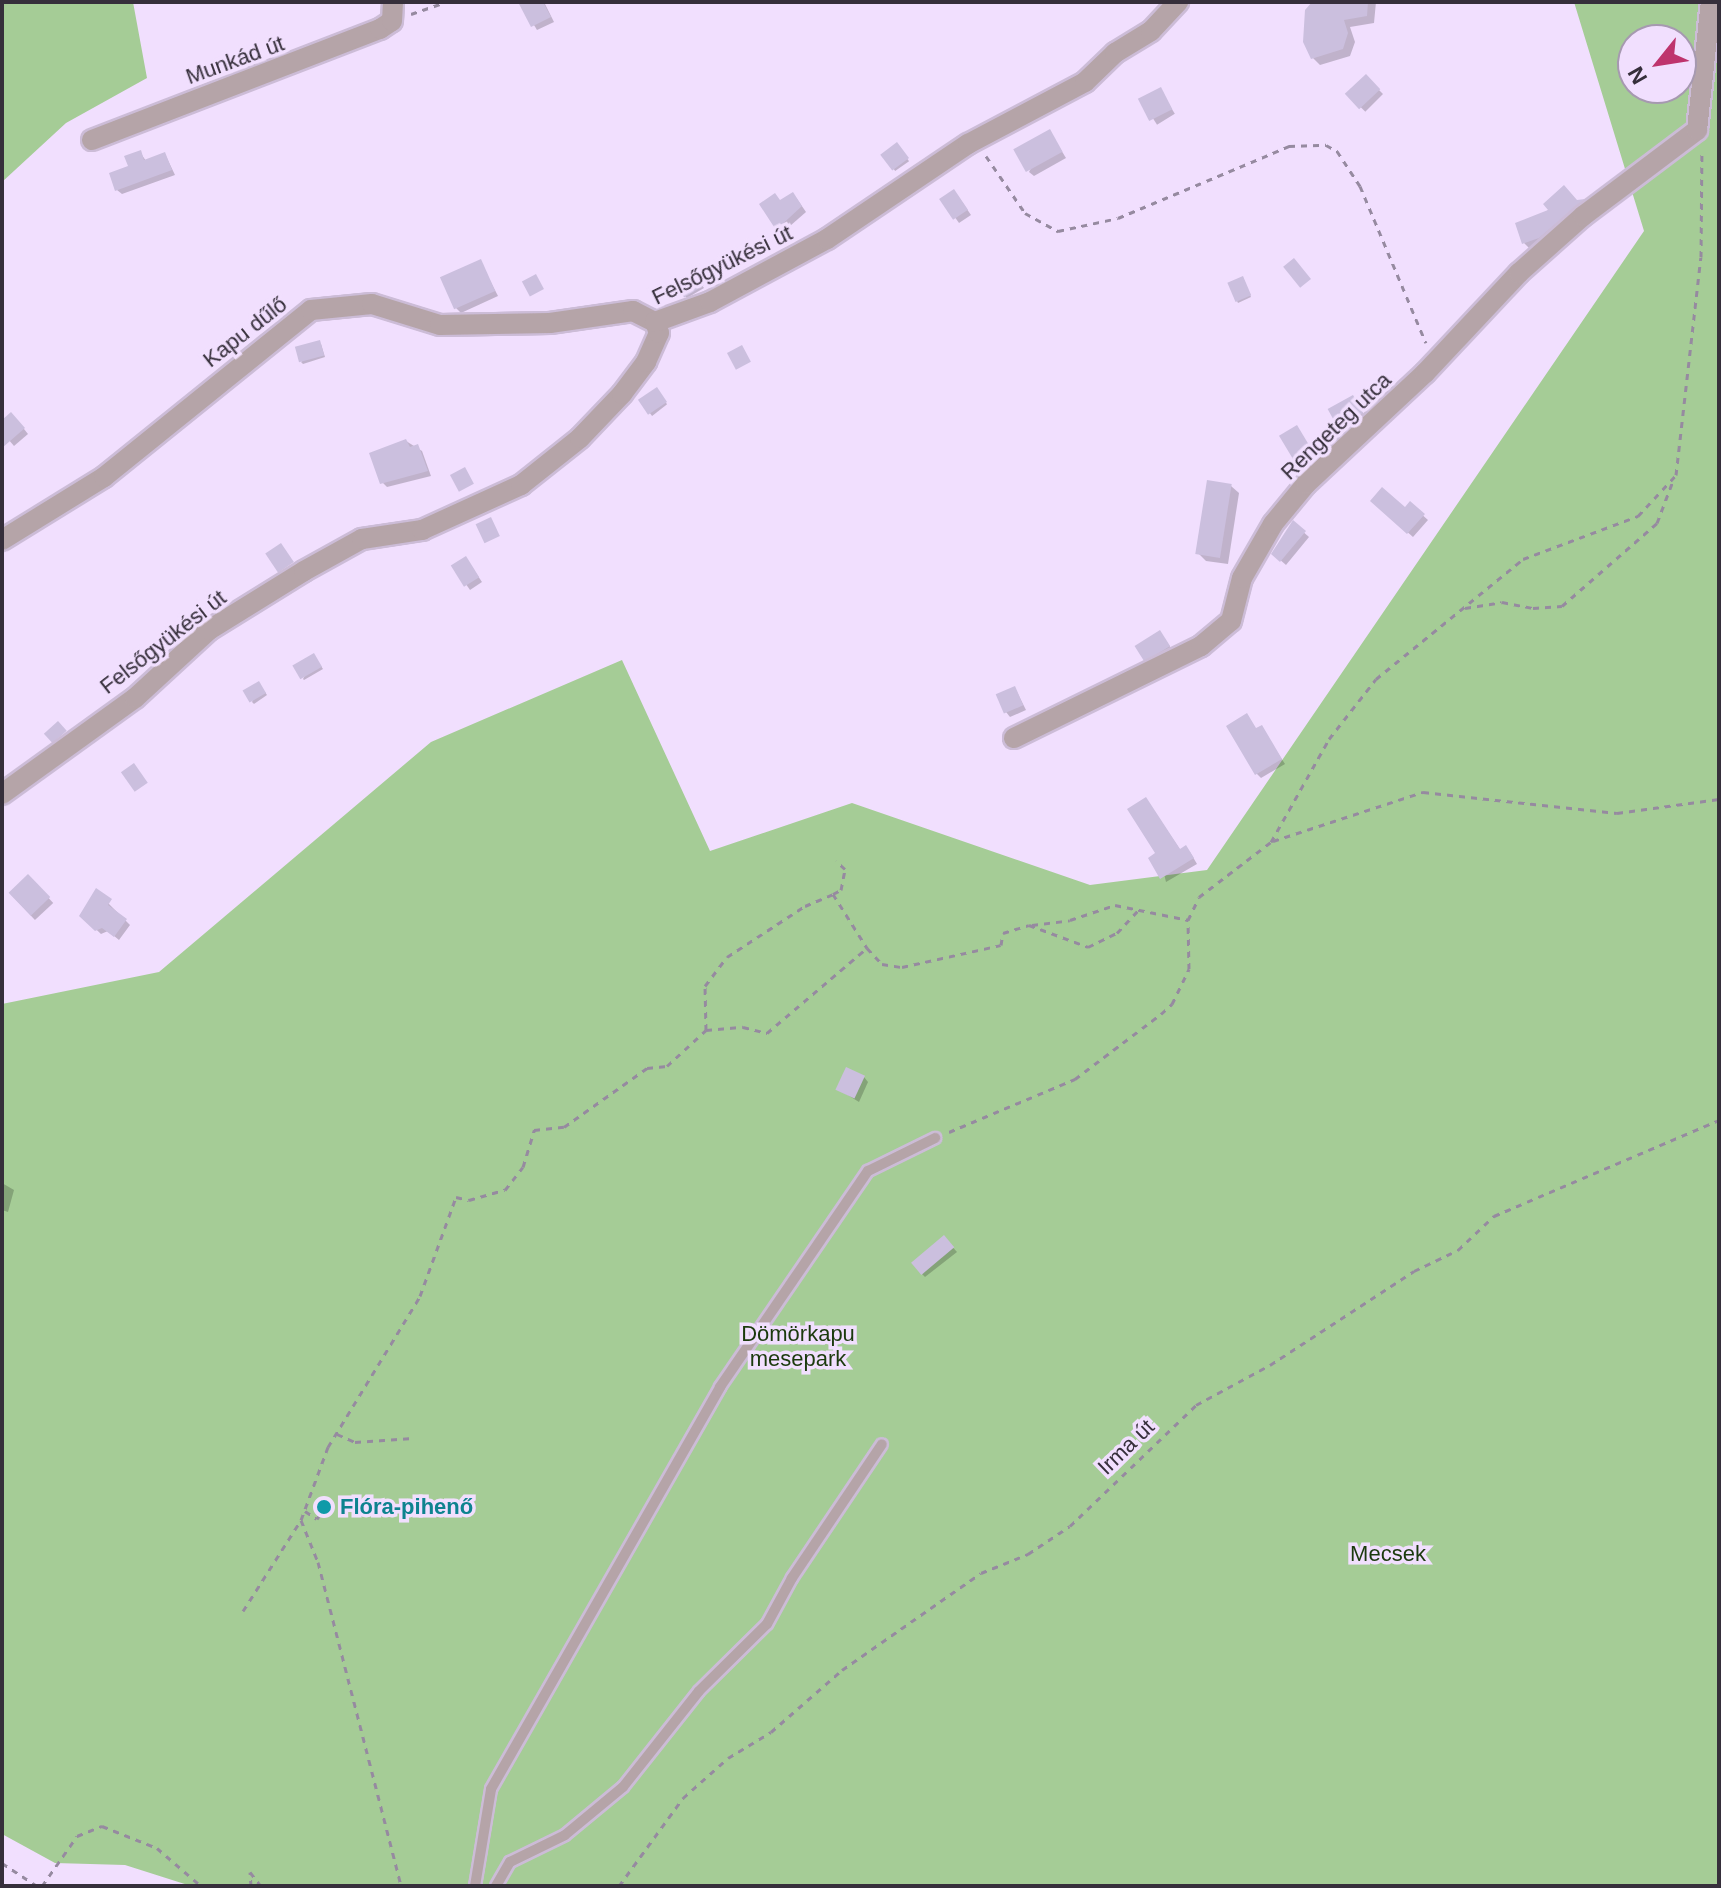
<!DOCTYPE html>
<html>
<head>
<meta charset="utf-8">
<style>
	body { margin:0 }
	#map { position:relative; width:1721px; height:1888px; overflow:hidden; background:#f1dffe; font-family:Arial,sans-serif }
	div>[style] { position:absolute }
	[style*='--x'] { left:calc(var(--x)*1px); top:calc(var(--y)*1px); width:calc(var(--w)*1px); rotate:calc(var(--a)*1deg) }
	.green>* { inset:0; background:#a5cc96 }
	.shadow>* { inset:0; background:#0003; transform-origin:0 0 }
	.building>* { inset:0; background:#cbbfde; transform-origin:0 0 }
	.path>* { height:3px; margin-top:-1.5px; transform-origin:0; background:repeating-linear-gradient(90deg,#968aa0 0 6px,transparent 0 12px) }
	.roads { filter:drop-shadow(2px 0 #ccbcd7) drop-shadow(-2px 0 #ccbcd7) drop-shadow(0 2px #ccbcd7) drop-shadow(0 -2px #ccbcd7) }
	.lane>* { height:10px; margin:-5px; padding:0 5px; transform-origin:5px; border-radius:5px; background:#b5a4a8 }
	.street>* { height:20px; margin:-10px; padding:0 10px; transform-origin:10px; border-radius:10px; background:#b5a4a8 }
	.dots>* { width:22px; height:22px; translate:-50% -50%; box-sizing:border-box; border:4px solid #f1dffe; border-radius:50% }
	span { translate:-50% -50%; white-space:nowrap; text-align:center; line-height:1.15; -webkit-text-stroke:7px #f1dffe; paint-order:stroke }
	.street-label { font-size:22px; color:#362f3b }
	.park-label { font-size:22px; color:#1b3a0d }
	.culture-label { font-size:22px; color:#0d838f; font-weight:700 }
	.left { translate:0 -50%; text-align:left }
	.frame { position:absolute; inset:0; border:4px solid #362f3b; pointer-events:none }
	.north { position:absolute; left:1617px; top:24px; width:80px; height:80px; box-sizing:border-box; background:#f1dffe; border:2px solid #a699b0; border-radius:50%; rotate:240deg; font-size:22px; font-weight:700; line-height:32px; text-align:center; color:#362f3b }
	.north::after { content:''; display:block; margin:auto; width:28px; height:36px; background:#be346d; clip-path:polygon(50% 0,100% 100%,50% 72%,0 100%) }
</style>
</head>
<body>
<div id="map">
	<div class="green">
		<div style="clip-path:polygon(2px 2px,133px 2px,147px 78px,66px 123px,2px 182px)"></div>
		<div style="clip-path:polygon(evenodd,1574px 2px,1719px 2px,1719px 1886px,191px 1886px,125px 1865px,55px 1863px,2px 1834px,2px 1004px,159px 972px,431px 742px,622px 660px,710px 851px,852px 803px,1090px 885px,1207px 870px,1644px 231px,1574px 2px,1633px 40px,1681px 40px,1681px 88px,1633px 88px,1633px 40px)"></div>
	</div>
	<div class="shadow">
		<div style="clip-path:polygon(520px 2px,544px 2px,554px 22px,537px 30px)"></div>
		<div style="clip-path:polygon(1314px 2px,1376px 2px,1374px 23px,1350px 27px,1355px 42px,1350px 56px,1320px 65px,1313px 58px)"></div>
		<div style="left:1366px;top:77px;width:24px;height:25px;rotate:45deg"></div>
		<div style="left:1160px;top:90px;width:28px;height:21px;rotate:58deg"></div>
		<div style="clip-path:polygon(1050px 132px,1066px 158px,1034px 176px,1029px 172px)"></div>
		<div style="left:897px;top:144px;width:21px;height:17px;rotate:55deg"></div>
		<div style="clip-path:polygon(140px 152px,146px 161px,165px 154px,175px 175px,122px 194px,117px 190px)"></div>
		<div style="clip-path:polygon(1564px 188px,1580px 206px,1543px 242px,1529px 248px,1524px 243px)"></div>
		<div style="clip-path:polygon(958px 196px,971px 215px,959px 223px,942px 199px)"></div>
		<div style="clip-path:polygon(797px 199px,806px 212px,782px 233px,761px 204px)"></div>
		<div style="clip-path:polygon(480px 261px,498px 296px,461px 313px,456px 308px)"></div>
		<div style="clip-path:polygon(696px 276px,704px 288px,687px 298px,685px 296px)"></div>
		<div style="clip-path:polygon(1244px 280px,1251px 297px,1238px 303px,1229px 284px)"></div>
		<div style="clip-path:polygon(321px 344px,325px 357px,303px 364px,301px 362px)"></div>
		<div style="left:656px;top:390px;width:18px;height:19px;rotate:52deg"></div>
		<div style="clip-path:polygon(1353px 398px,1366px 418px,1344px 430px,1340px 426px)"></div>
		<div style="clip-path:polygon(16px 419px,28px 434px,14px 446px,2px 432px,2px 423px)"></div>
		<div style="left:1297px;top:428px;width:40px;height:18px;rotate:57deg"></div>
		<div style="clip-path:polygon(406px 441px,422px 451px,431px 476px,387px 487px,382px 482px)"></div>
		<div style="clip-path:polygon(1231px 486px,1239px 493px,1228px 564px,1206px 561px,1198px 553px)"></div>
		<div style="clip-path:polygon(1372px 501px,1405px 510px,1410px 504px,1428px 520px,1413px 537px)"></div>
		<div style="clip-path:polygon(1293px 523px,1309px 537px,1286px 565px,1278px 558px)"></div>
		<div style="clip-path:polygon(470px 564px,482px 582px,470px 590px,454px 567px)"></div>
		<div style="clip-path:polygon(1160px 632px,1173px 651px,1149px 664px,1144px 659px)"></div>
		<div style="clip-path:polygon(315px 657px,323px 669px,304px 680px,303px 679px)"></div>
		<div style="clip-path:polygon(260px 685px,267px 695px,254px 704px,252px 702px)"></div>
		<div style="clip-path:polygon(1015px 688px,1026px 710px,1010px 717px,1006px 712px)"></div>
		<div style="clip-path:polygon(1261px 727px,1285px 764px,1261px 778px,1257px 774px,1257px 730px)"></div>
		<div style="clip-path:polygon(1146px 799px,1181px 851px,1190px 852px,1197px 864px,1166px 882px)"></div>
		<div style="left:28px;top:876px;width:37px;height:25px;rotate:47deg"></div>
		<div style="clip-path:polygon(96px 891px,130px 925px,119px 940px,108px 931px,101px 934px,82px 916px)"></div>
		<div style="clip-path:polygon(864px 1077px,868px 1082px,859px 1102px,838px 1089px)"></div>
		<div style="clip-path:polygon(2px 1183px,14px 1190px,8px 1212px,2px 1210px)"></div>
		<div style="clip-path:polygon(948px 1242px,957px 1252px,925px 1277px,920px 1272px)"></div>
	</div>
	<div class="building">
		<div style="clip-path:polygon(518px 2px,543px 2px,551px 17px,531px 27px)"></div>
		<div style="clip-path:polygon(1312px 2px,1368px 2px,1367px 16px,1344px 20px,1348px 33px,1343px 49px,1311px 59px,1303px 42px,1305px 10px)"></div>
		<div style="left:1366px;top:74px;width:21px;height:29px;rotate:47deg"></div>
		<div style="left:1161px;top:87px;width:25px;height:26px;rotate:63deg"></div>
		<div style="left:1050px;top:129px;width:26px;height:42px;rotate:61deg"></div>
		<div style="left:897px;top:142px;width:20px;height:21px;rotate:53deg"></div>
		<div style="clip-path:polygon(141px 150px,144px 160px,165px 152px,172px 170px,115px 191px,109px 173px,128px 166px,124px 156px)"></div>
		<div style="clip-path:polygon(1564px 185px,1577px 200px,1585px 199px,1539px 238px,1522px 244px,1515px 223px,1548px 210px,1543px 204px)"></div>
		<div style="left:954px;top:189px;width:25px;height:18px;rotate:56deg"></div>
		<div style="clip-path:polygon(793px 192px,802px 206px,776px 230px,759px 204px,775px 193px,780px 200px)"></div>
		<div style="left:1294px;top:258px;width:27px;height:14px;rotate:51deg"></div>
		<div style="left:481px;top:259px;width:35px;height:45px;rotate:66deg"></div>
		<div style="left:695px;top:271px;width:17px;height:23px;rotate:59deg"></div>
		<div style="left:536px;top:274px;width:17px;height:16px;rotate:62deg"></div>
		<div style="left:1243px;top:276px;width:21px;height:17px;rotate:67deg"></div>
		<div style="left:320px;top:340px;width:16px;height:26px;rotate:75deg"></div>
		<div style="left:742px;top:345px;width:19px;height:17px;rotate:62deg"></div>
		<div style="left:657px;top:387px;width:18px;height:23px;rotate:56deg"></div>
		<div style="left:1353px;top:395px;width:21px;height:29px;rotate:61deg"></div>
		<div style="clip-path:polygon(11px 412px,25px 428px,2px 448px,2px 420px)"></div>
		<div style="left:1297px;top:425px;width:37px;height:21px;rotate:59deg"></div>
		<div style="clip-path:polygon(406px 439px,410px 447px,418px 444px,428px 471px,380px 484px,369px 453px)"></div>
		<div style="left:465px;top:467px;width:19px;height:17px;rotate:62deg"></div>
		<div style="left:1207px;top:480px;width:25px;height:75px;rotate:9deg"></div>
		<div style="clip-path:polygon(1382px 487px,1405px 507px,1410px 501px,1425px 514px,1407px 534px,1370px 501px)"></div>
		<div style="left:491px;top:517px;width:21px;height:17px;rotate:65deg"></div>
		<div style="clip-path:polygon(1293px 520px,1306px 531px,1280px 562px,1271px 554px)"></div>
		<div style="left:281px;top:543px;width:23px;height:19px;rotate:56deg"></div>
		<div style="left:466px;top:556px;width:25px;height:18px;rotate:58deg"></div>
		<div style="left:1160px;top:630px;width:19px;height:30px;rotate:58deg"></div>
		<div style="left:314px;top:653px;width:16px;height:25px;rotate:60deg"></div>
		<div style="left:259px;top:681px;width:14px;height:19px;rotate:60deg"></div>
		<div style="left:1015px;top:686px;width:21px;height:21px;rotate:67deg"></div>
		<div style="clip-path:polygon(1247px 713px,1256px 728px,1262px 725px,1282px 759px,1255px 775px,1226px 726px)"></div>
		<div style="left:58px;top:721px;width:13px;height:19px;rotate:48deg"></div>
		<div style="left:134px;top:763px;width:24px;height:16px;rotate:55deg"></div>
		<div style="clip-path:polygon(1146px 797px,1180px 849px,1186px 845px,1194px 858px,1160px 879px,1148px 858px,1155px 853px,1127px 809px)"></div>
		<div style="left:28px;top:874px;width:32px;height:27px;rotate:46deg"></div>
		<div style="clip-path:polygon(96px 888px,112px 899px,108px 905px,127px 919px,114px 937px,102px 928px,95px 931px,79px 916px)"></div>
		<div style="left:846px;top:1067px;width:21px;height:25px;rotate:25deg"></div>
		<div style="left:944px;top:1235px;width:16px;height:43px;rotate:50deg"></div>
	</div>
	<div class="path">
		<div style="--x:411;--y:14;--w:36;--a:-19"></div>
		<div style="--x:986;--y:156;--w:69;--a:55.6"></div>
		<div style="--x:1025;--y:213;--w:38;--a:29"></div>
		<div style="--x:1058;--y:231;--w:61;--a:-12.2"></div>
		<div style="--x:1118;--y:218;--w:186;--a:-22.8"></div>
		<div style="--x:1289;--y:146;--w:37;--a:-2"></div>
		<div style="--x:1326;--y:145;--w:13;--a:29"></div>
		<div style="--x:1337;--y:151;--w:42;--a:56.7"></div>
		<div style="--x:1360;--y:186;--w:170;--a:67.2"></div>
		<div style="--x:1465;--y:608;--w:37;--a:-9"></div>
		<div style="--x:1502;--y:602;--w:32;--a:11"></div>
		<div style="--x:1533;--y:608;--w:29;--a:-4"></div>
		<div style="--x:1562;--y:606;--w:126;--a:-41.1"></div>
		<div style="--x:1657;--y:523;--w:48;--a:-69.3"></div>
		<div style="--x:1273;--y:841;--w:158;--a:-18.1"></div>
		<div style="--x:1423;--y:792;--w:195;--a:6.2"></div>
		<div style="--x:1617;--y:813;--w:103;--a:-7.8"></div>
		<div style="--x:833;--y:894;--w:9;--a:-27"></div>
		<div style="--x:841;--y:890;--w:21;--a:-79"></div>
		<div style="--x:845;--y:869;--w:12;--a:-138"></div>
		<div style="--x:1032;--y:925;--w:38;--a:-7"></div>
		<div style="--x:1070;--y:920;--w:47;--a:-18.4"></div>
		<div style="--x:1115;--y:905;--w:75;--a:11.6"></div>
		<div style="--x:1188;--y:920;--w:25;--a:-64"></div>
		<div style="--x:1199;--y:897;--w:91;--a:-37.4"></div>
		<div style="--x:1271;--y:842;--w:118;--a:-60.6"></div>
		<div style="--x:1329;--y:739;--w:76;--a:-51.9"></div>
		<div style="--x:1376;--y:679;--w:190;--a:-39.2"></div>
		<div style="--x:1523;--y:559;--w:123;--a:-20.5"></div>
		<div style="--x:1638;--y:516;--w:56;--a:-47.2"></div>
		<div style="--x:1676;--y:475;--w:219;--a:-83.5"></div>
		<div style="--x:1701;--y:257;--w:105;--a:-89.5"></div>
		<div style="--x:706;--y:1030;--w:44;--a:-91.3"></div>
		<div style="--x:705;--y:986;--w:36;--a:-53"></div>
		<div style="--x:727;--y:957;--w:93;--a:-33.2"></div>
		<div style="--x:805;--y:906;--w:30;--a:-23"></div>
		<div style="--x:833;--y:894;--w:64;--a:57.8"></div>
		<div style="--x:949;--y:1132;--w:137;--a:-22.8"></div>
		<div style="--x:1075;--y:1079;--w:108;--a:-37.1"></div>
		<div style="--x:1161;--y:1014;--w:15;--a:-42"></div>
		<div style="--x:1172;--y:1004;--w:39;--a:-64"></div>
		<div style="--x:1189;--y:969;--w:49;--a:-91.2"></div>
		<div style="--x:337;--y:1434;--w:20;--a:24"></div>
		<div style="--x:355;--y:1442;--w:58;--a:-3.9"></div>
		<div style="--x:305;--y:1511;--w:14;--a:34"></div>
		<div style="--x:317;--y:1519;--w:7;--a:-56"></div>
		<div style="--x:301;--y:1520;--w:45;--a:68"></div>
		<div style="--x:318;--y:1562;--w:334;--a:75.6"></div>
		<div style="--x:243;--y:1611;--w:108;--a:-57.5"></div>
		<div style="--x:301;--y:1520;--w:78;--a:-69.7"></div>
		<div style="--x:328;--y:1447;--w:177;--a:-58.6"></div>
		<div style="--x:420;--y:1296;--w:105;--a:-70"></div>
		<div style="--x:456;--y:1197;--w:13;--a:13"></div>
		<div style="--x:469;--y:1200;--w:37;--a:-16"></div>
		<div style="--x:505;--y:1190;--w:29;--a:-52"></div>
		<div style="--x:523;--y:1167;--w:39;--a:-73"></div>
		<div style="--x:534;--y:1130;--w:30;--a:-6"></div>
		<div style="--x:564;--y:1127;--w:102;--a:-35.4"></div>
		<div style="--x:647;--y:1068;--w:20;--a:-6"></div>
		<div style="--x:667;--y:1066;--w:53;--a:-42.7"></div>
		<div style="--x:706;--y:1030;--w:37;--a:-5"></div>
		<div style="--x:743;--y:1027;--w:25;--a:14"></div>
		<div style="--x:767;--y:1033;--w:131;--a:-40.4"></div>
		<div style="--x:867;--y:948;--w:22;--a:47"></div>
		<div style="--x:882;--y:964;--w:20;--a:9"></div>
		<div style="--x:902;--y:967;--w:101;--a:-12.5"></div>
		<div style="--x:1001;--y:945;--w:12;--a:-81"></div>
		<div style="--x:1003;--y:933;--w:27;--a:-17"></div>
		<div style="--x:1029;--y:925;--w:63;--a:20.4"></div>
		<div style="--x:1088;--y:947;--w:32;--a:-26"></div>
		<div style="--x:1117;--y:933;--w:33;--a:-47"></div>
		<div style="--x:2;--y:1863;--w:42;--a:33.3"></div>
		<div style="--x:42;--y:1886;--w:61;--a:-55"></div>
		<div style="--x:77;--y:1836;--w:27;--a:-22"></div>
		<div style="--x:102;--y:1826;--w:59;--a:21.8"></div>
		<div style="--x:157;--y:1848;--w:58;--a:40.8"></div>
		<div style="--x:251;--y:1886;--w:14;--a:-94"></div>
		<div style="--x:250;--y:1872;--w:18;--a:52"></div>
		<div style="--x:619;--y:1886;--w:109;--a:-54"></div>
		<div style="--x:683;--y:1798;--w:60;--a:-41.6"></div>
		<div style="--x:728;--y:1758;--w:50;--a:-31.2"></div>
		<div style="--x:771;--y:1732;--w:94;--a:-41.1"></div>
		<div style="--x:842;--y:1670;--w:169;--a:-34.9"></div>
		<div style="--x:981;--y:1573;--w:51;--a:-22"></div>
		<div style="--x:1028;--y:1554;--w:50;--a:-33.7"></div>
		<div style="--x:1070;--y:1526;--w:175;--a:-43.8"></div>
		<div style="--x:1196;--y:1405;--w:84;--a:-28.4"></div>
		<div style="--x:1270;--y:1365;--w:172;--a:-33.1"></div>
		<div style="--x:1414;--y:1271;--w:49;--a:-25.5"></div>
		<div style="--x:1458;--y:1250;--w:50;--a:-43.4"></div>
		<div style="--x:1494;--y:1216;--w:245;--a:-23.1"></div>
	</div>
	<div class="roads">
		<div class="lane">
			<div style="--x:475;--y:1886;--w:98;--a:-80.6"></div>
			<div style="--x:491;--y:1789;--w:463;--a:-60.3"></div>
			<div style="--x:720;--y:1387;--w:262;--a:-55.6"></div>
			<div style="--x:868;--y:1171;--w:75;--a:-26.2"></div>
			<div style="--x:496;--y:1886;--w:28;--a:-60"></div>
			<div style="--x:510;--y:1862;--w:61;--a:-26.1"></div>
			<div style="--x:565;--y:1835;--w:75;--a:-39.6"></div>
			<div style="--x:623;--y:1787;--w:122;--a:-51.6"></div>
			<div style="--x:699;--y:1691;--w:95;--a:-44.6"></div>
			<div style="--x:767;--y:1624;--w:52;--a:-61.5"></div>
			<div style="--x:792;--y:1578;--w:161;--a:-56.1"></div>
		</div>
		<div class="street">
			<div style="--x:92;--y:140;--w:309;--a:-21.1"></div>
			<div style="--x:380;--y:29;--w:14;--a:-34"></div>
			<div style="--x:392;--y:21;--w:19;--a:-87"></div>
			<div style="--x:2;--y:540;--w:120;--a:-31.7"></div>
			<div style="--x:104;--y:477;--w:266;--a:-38.9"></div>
			<div style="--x:311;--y:310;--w:61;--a:-5.6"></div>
			<div style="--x:372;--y:304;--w:71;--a:17.2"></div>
			<div style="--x:440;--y:325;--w:110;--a:-1"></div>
			<div style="--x:550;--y:323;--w:84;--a:-8.2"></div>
			<div style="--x:633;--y:311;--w:25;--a:27"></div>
			<div style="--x:1014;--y:738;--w:208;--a:-26.2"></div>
			<div style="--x:1201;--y:646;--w:39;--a:-40"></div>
			<div style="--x:1231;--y:621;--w:44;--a:-75.7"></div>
			<div style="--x:1242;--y:578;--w:62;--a:-60.1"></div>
			<div style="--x:1273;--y:524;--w:52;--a:-50.5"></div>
			<div style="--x:1306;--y:484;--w:163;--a:-43"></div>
			<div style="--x:1425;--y:373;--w:137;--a:-46.8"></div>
			<div style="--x:1519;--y:273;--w:86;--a:-41.7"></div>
			<div style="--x:1583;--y:216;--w:143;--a:-37"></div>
			<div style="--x:1697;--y:130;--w:129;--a:-83.8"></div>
			<div style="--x:2;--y:794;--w:164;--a:-35.8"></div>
			<div style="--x:135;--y:698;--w:100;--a:-42.6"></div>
			<div style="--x:209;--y:630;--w:112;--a:-31.8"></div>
			<div style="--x:304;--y:571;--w:66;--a:-28.9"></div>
			<div style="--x:362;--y:539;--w:61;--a:-8.5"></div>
			<div style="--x:422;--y:530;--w:109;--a:-24.4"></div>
			<div style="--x:521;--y:485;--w:75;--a:-38.5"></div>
			<div style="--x:580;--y:438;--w:61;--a:-46.3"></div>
			<div style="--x:622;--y:394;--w:40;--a:-53"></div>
			<div style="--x:646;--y:362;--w:32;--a:-66"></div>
			<div style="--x:659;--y:333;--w:12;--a:-110"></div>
			<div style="--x:655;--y:322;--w:59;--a:-20"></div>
			<div style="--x:710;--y:302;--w:133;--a:-28.3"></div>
			<div style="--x:827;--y:239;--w:170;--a:-34"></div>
			<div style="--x:968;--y:144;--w:132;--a:-27.9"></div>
			<div style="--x:1085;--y:82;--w:42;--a:-44"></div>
			<div style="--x:1115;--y:53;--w:42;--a:-31.4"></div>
			<div style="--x:1151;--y:31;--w:40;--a:-47"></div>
		</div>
	</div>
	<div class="dots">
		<div style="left:324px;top:1507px;background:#0f9aa8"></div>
	</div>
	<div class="street-label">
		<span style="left:235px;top:60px;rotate:-20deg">Munkád út</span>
		<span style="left:722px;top:265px;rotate:-26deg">Felsőgyükési út</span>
		<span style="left:245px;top:332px;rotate:-38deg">Kapu dűlő</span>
		<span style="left:1336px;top:426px;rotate:-44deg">Rengeteg utca</span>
		<span style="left:163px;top:642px;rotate:-38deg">Felsőgyükési út</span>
		<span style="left:1126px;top:1447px;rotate:-44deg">Irma út</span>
	</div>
	<div class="park-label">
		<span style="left:798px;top:1346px">Dömörkapu<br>mesepark</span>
		<span style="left:1388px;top:1554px">Mecsek</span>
	</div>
	<div class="culture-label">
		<span class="left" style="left:340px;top:1507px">Flóra-pihenő</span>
	</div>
	<div class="frame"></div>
	<div class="north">N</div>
</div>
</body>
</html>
